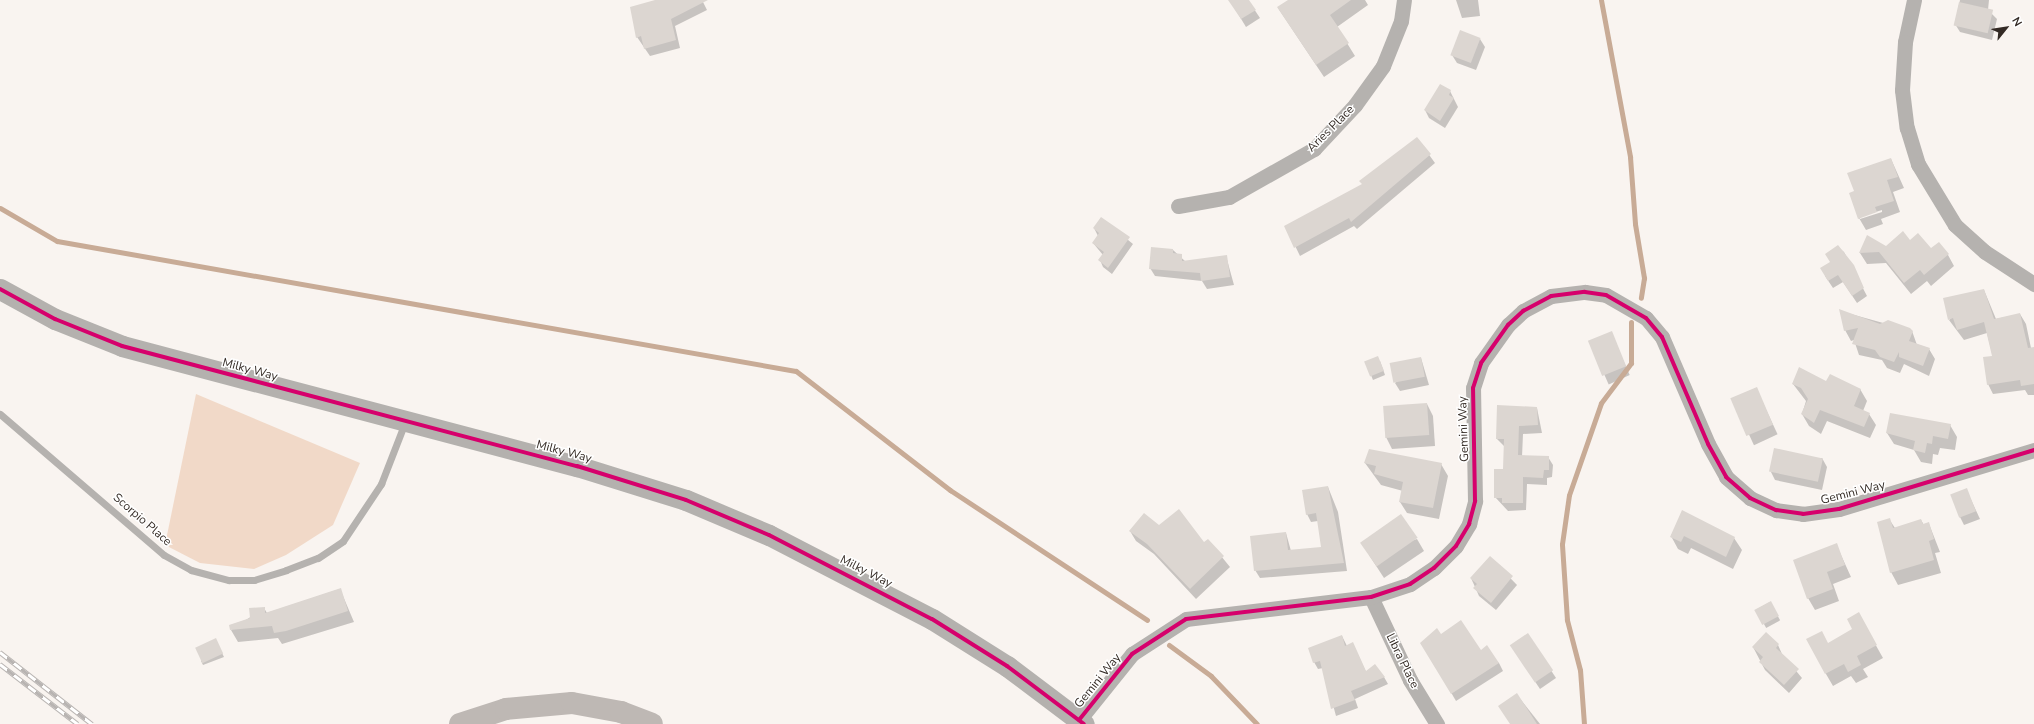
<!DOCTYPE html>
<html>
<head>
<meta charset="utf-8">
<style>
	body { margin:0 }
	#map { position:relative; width:2034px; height:724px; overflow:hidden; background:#f9f4f0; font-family:"Nunito Sans",sans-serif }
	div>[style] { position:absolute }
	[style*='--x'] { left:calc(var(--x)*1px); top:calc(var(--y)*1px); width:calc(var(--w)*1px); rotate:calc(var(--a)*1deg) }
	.green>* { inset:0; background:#f1d9c8 }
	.shadow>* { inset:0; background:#0003; transform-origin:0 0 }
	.stream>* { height:5px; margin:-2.5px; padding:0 2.5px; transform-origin:2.5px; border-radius:2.5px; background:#c8ab96 }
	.building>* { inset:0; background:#dcd6d1; transform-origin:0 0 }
	.lane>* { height:7px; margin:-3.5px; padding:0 3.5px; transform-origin:3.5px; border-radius:3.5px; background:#b5b2af }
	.street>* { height:15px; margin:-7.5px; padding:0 7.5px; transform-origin:7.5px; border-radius:7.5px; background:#b5b2af }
	.secondary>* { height:21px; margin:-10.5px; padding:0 10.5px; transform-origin:10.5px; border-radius:10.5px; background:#b4b1ae }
	.highway>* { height:22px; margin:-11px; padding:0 11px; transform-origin:11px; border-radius:11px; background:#beb8b4 }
	.rail>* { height:4.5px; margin-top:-2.25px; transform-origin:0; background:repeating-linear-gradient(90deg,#fff 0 9px,#b8b4b2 0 18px); box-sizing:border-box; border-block:1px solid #b8b4b2 }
	.cycleway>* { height:4px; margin:-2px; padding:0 2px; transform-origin:2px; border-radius:2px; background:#d6006c }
	span { translate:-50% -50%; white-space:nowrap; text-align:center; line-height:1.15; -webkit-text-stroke:3px #fff; paint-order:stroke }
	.street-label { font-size:12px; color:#332a24 }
	.north { position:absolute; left:1986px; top:8px; width:40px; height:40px; -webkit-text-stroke:3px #fff; paint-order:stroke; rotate:60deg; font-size:11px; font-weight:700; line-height:16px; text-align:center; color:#332a24 }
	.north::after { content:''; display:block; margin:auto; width:14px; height:18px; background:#332a24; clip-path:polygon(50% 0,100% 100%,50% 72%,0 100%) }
</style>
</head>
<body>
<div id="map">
	<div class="green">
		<div style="clip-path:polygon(196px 394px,360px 463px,333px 525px,286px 555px,254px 569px,200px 563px,165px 545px)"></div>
	</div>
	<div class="shadow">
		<div style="clip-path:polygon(659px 0,702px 0,707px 10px,675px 26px,680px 48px,650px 56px,637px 37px)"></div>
		<div style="clip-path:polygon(1238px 0,1248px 0,1260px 18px,1246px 27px,1232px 4px)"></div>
		<div style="clip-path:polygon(1289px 0,1365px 0,1368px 5px,1337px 27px,1355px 56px,1324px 77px,1278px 8px)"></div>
		<div style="clip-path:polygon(1456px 0,1478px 0,1480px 16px,1462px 18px)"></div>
		<div style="clip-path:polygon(1960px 0,1989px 0,1988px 10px,1997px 19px,1992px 40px,1960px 32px,1955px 24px)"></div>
		<div style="clip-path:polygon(1480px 39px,1485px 47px,1476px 70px,1457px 63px,1452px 55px)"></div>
		<div style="clip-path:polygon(1450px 91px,1458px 107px,1445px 128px,1429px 118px,1425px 110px)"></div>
		<div style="clip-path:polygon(1417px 138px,1435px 163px,1357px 229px,1354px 226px,1300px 256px,1286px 227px,1363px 185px)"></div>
		<div style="clip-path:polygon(evenodd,1891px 159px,1904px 188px,1893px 192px,1900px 212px,1881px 219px,1883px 224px,1866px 230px,1859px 218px,1855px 192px,1891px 159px,1882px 210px,1882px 212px,1860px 219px,1860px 217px,1882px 210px)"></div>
		<div style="clip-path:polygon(1101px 218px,1133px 244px,1112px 274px,1103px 267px,1100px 260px,1103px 255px,1093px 243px,1098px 236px,1094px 228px)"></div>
		<div style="clip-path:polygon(1867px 237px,1886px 247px,1910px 241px,1948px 255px,1954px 266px,1931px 286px,1927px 281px,1911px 294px,1886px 263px,1867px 264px,1860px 253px)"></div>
		<div style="clip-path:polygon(1838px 247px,1844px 252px,1867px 296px,1857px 303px,1843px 282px,1833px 288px,1825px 276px)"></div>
		<div style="clip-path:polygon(1173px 250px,1186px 262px,1226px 256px,1234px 285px,1207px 289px,1202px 281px,1155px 276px,1150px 268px)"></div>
		<div style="clip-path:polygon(1984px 290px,1996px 319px,2020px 314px,2026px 324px,2031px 348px,2034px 348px,2034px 395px,2028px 395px,2025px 390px,1993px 394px,1988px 384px,1993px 357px,1987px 333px,1964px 340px,1949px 320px)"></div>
		<div style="clip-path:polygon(1840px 311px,1912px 331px,1917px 345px,1929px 349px,1935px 359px,1929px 376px,1904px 364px,1900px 373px,1887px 368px,1882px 360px,1859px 355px,1854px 340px,1851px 341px,1845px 330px)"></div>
		<div style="left:1611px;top:333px;width:46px;height:23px;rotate:66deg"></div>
		<div style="clip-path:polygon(1421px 358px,1429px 385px,1400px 391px,1395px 383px)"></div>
		<div style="clip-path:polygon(1380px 361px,1385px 375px,1373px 380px,1366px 363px)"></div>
		<div style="clip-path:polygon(1827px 382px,1860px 389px,1867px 401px,1863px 411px,1869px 414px,1876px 425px,1870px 438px,1827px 421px,1821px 434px,1809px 426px,1802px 414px,1806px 401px,1793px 384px)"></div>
		<div style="left:1756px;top:388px;width:51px;height:26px;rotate:65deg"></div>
		<div style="clip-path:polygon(1427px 404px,1433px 416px,1435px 446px,1392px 449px,1386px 437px)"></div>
		<div style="clip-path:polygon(1537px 408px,1542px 433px,1523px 434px,1522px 457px,1548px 457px,1553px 465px,1552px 477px,1547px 478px,1547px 485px,1527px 484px,1526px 510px,1508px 511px,1495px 497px,1504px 470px,1505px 447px,1497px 439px)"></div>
		<div style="clip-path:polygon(1950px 425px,1957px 437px,1955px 450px,1940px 448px,1938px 455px,1933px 454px,1932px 464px,1921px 462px,1914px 450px,1894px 444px,1887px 433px)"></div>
		<div style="clip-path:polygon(1822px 458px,1827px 467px,1822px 490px,1775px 480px,1771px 472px)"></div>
		<div style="clip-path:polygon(1365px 463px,1441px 464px,1448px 476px,1439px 519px,1407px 513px,1400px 502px,1403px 491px,1381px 485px)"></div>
		<div style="clip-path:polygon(1328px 487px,1338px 512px,1347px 571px,1260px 578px,1255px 570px,1286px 533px,1291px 551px,1322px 548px,1318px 521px,1311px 522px,1307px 514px)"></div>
		<div style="clip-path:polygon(1966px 489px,1980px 519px,1964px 525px,1960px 517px)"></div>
		<div style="clip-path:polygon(1683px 512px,1734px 538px,1742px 550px,1733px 569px,1691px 548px,1688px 554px,1678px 549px,1671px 536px)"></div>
		<div style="clip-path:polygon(1889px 519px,1895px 528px,1921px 520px,1924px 525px,1929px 524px,1940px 552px,1935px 553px,1941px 573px,1898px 585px,1891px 572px)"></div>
		<div style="clip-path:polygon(1159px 526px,1204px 543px,1208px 540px,1230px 567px,1196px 599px,1154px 554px,1136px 541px,1130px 531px)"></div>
		<div style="clip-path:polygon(1417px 539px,1424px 551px,1384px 578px,1369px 555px)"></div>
		<div style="clip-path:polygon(1836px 544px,1851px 577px,1833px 584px,1839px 601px,1815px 610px,1808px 598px)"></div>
		<div style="clip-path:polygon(1490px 557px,1517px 585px,1496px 610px,1479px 596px,1471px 578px)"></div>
		<div style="clip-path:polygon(340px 589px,354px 622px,282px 644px,278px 638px,238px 642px,231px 630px,264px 608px,267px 613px)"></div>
		<div style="left:1770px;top:602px;width:21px;height:16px;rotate:61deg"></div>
		<div style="clip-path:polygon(1865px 626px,1883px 658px,1863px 669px,1868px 677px,1856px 683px,1851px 676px,1833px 686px,1826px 674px,1828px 644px)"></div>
		<div style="clip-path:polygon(1441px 635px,1480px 651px,1499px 663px,1503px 671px,1456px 701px,1422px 643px)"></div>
		<div style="clip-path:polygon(1528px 635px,1556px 678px,1540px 689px,1516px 653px)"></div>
		<div style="clip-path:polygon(1342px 636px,1347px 646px,1353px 644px,1366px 672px,1384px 677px,1388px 684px,1355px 699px,1358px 708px,1336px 716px,1323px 668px,1318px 669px,1314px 662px)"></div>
		<div style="clip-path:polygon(217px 643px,224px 657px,203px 665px,201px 661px)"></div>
		<div style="clip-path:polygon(1778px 645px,1782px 654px,1802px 678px,1789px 693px,1765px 670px,1753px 647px)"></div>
		<div style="clip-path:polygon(1517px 695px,1540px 724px,1511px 724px)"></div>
	</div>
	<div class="stream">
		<div style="--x:1601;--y:0;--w:160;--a:79.5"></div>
		<div style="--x:1630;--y:157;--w:67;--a:85.7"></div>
		<div style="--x:1635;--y:224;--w:55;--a:80.5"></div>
		<div style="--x:1644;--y:278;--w:20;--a:99"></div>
		<div style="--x:0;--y:208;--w:66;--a:30.1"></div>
		<div style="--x:57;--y:241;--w:750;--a:9.98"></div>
		<div style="--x:796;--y:371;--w:195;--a:37.7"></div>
		<div style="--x:950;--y:490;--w:236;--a:33.4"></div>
		<div style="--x:1169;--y:645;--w:52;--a:36.4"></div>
		<div style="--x:1211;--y:676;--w:66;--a:46.2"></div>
		<div style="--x:1584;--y:724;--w:54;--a:-94.2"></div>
		<div style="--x:1580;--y:670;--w:52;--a:-104.6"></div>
		<div style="--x:1567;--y:620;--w:76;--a:-93.8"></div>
		<div style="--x:1562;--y:544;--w:49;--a:-81.9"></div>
		<div style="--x:1569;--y:495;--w:97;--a:-70.8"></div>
		<div style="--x:1601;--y:403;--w:50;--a:-53.1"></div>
		<div style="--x:1631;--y:363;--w:41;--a:-90"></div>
	</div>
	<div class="building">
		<div style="clip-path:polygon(655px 0,708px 0,671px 19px,676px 40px,644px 49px,641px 36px,636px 38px,630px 7px)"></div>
		<div style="clip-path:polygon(1228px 0,1249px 0,1256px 10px,1241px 19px)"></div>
		<div style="clip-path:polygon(1288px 0,1351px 0,1330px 15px,1349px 43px,1316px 65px,1277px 7px)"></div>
		<div style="left:1959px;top:2px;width:35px;height:24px;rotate:13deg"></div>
		<div style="left:1460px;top:30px;width:22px;height:27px;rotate:21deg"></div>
		<div style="clip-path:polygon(1440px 84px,1451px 90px,1449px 95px,1454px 98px,1440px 121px,1424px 110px)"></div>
		<div style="clip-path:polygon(1417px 137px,1431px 154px,1351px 222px,1349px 218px,1294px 248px,1284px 226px,1362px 184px,1359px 181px)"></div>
		<div style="clip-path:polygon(1891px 158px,1898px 177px,1887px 180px,1894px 201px,1875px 207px,1877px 212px,1858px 219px,1849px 193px,1854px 191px,1847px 173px)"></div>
		<div style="clip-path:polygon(1101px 217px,1130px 237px,1108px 268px,1098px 260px,1104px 252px,1092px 243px,1099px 233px,1093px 228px)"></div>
		<div style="clip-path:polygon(1903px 231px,1910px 240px,1918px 233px,1931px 248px,1939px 242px,1949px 254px,1924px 275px,1920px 270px,1904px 283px,1879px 252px,1859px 253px,1867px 235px,1886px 246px)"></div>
		<div style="clip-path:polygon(1838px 245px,1854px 265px,1864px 288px,1852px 296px,1838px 275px,1828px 281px,1820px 268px,1830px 262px,1825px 254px)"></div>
		<div style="clip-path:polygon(1151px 247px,1173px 249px,1173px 253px,1182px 254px,1182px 261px,1227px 255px,1230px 277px,1201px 281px,1200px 273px,1149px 269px)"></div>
		<div style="clip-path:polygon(1984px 289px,1994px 319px,2020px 313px,2028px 348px,2034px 347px,2034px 384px,2021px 386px,2020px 380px,1987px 385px,1983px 357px,1992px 356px,1984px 322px,1957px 330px,1953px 318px,1948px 320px,1943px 298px)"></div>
		<div style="clip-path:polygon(1839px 309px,1880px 324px,1888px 320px,1910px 328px,1913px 331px,1909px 341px,1930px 348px,1923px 366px,1899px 357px,1899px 352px,1894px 362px,1880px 357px,1875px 350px,1852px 344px,1858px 328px,1844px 331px)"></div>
		<div style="left:1612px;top:331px;width:38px;height:26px;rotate:68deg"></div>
		<div style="left:1378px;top:356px;width:16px;height:15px;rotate:68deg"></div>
		<div style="left:1421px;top:357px;width:20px;height:32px;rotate:79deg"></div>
		<div style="clip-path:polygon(1799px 367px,1826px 381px,1830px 374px,1861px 389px,1854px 406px,1870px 413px,1864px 427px,1820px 410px,1814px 423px,1801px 414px,1808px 399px,1801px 388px,1792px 384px)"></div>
		<div style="left:1757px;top:387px;width:41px;height:29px;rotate:67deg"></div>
		<div style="left:1427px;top:403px;width:32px;height:44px;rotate:86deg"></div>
		<div style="clip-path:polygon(1497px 405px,1537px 407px,1538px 425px,1519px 426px,1518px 455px,1549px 456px,1549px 470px,1544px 470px,1543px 478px,1523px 477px,1523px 503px,1502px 503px,1502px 498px,1494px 498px,1494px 469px,1503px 469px,1504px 439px,1496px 439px)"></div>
		<div style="clip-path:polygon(1890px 413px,1951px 424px,1948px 439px,1933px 436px,1932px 444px,1927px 443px,1925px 453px,1913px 450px,1915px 441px,1886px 433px)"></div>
		<div style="left:1774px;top:448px;width:50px;height:24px;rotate:12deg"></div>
		<div style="clip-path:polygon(1369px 449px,1442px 463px,1433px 508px,1399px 502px,1403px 482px,1374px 474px,1376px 466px,1364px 463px)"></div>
		<div style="clip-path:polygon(1328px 486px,1344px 563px,1254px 571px,1250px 536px,1286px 532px,1288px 550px,1321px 547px,1316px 513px,1306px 515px,1302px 490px)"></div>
		<div style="left:1967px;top:488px;width:25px;height:18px;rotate:69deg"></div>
		<div style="clip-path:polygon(1179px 509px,1204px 542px,1208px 539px,1224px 556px,1190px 589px,1147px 544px,1129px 531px,1144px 513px,1159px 525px)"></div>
		<div style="clip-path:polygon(1682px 510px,1735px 537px,1726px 557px,1684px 536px,1681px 542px,1670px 537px)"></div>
		<div style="left:1401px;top:514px;width:29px;height:50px;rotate:55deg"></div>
		<div style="clip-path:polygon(1890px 518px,1893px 528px,1921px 519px,1923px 524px,1929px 522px,1934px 539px,1929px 541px,1934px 560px,1890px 573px,1877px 522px)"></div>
		<div style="clip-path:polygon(1837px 543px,1845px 565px,1827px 572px,1833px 589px,1807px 599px,1793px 560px)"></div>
		<div style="clip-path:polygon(1490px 556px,1513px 576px,1491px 603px,1473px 588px,1477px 584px,1470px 578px)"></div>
		<div style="clip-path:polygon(341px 588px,348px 611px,286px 631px,274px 633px,272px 626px,230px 630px,229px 625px,250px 618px,249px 608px,265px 607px,265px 613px)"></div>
		<div style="left:1771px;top:601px;width:17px;height:19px;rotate:62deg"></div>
		<div style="clip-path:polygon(1859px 612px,1877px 645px,1857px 656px,1861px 665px,1848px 672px,1844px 664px,1825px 674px,1806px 639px,1822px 631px,1828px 643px,1852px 629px,1847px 619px)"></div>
		<div style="clip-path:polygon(1461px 620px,1481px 650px,1487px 645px,1499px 663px,1451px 694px,1420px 643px,1437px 628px,1441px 634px)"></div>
		<div style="clip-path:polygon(1766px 632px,1779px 644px,1776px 648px,1799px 669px,1784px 685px,1759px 662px,1763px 657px,1752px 647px)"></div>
		<div style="left:1528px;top:633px;width:45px;height:22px;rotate:56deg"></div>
		<div style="clip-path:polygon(1342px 635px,1345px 646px,1353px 642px,1366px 671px,1375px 664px,1385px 677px,1351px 691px,1355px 700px,1331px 709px,1320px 661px,1313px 663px,1308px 648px)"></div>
		<div style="left:216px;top:638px;width:17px;height:23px;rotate:65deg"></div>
		<div style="clip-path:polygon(1517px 693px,1537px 724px,1510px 724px,1498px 706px)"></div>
	</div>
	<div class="lane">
		<div style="--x:0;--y:414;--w:216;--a:40.7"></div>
		<div style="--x:164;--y:555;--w:31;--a:29"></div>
		<div style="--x:191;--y:570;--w:39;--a:15"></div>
		<div style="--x:229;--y:580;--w:25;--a:0"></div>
		<div style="--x:254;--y:580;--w:34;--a:-17"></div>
		<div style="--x:286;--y:570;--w:34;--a:-21"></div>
		<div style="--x:318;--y:558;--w:30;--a:-34"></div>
		<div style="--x:343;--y:541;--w:69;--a:-56.3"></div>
		<div style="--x:381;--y:484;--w:66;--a:-68.8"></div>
	</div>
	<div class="street">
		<div style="--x:1914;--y:0;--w:43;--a:102.1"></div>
		<div style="--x:1905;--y:42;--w:48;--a:93.6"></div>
		<div style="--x:1902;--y:90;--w:38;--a:83"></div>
		<div style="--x:1907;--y:128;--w:38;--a:73"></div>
		<div style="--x:1918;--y:164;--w:71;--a:58.8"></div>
		<div style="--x:1955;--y:225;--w:40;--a:42"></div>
		<div style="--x:1985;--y:252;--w:59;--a:33.1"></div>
		<div style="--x:1178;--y:206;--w:52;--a:-10"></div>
		<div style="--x:1229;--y:197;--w:98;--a:-29.5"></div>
		<div style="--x:1314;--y:149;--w:60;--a:-47"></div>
		<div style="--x:1355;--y:105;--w:48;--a:-54.3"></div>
		<div style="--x:1383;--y:66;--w:48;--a:-68.2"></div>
		<div style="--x:1401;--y:21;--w:21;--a:-82"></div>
		<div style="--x:1371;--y:597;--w:92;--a:64.8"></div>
		<div style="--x:1410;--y:680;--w:52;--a:58.5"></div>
		<div style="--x:1079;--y:720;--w:85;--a:-51.2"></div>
		<div style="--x:1132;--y:654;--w:64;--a:-32.9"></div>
		<div style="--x:1186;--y:619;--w:186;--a:-6.8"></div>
		<div style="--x:1371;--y:597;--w:41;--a:-18.4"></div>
		<div style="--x:1410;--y:584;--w:29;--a:-34"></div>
		<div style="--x:1434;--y:568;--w:31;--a:-45"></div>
		<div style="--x:1456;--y:546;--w:26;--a:-59"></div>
		<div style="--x:1469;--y:524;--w:24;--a:-75"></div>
		<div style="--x:1475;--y:501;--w:113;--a:-91"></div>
		<div style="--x:1473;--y:388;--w:26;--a:-72"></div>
		<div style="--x:1481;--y:363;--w:47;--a:-54.6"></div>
		<div style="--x:1508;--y:325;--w:21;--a:-43"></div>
		<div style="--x:1523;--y:311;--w:32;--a:-28"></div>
		<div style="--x:1551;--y:296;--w:34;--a:-7"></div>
		<div style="--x:1585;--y:292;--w:21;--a:8"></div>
		<div style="--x:1606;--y:295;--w:46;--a:29.9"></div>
		<div style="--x:1646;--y:318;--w:25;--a:50"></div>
		<div style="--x:1662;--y:337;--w:116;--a:66.7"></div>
		<div style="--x:1708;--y:444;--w:38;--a:61"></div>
		<div style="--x:1726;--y:477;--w:32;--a:41"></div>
		<div style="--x:1750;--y:498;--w:29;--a:25"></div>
		<div style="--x:1776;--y:510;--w:27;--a:8"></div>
		<div style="--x:1803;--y:514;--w:36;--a:-8"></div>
		<div style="--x:1839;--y:509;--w:204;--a:-16.8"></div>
	</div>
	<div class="secondary">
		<div style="--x:0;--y:289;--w:63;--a:28.6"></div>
		<div style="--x:55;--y:319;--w:72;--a:21.9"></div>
		<div style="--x:122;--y:346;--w:471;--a:14.8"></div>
		<div style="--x:577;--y:466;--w:114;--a:17.3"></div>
		<div style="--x:686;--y:500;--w:90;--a:22.9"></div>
		<div style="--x:769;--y:535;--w:183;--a:27.3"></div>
		<div style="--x:932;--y:619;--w:89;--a:32.1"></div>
		<div style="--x:1007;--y:666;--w:96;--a:37"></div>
	</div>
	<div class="highway">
		<div style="--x:460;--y:724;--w:48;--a:-18.1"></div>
		<div style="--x:506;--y:709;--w:66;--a:-5.2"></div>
		<div style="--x:572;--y:703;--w:50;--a:10.4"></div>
		<div style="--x:621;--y:712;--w:33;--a:21"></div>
	</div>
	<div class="rail">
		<div style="--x:0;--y:652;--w:117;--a:38"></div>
		<div style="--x:0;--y:664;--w:98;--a:37.6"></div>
	</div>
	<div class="cycleway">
		<div style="--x:0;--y:289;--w:63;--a:28.6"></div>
		<div style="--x:55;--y:319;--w:72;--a:21.9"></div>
		<div style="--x:122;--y:346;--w:471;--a:14.8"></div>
		<div style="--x:577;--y:466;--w:114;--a:17.3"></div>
		<div style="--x:686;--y:500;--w:90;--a:22.9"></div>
		<div style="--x:769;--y:535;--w:183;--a:27.3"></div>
		<div style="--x:932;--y:619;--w:89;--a:32.1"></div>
		<div style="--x:1007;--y:666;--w:96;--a:37"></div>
		<div style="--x:1079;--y:720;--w:85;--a:-51.2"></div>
		<div style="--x:1132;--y:654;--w:64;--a:-32.9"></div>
		<div style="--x:1186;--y:619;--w:186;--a:-6.8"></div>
		<div style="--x:1371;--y:597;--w:41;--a:-18.4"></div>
		<div style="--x:1410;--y:584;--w:29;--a:-34"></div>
		<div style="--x:1434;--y:568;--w:31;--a:-45"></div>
		<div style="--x:1456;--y:546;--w:26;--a:-59"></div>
		<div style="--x:1469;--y:524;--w:24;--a:-75"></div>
		<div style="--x:1475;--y:501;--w:113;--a:-91"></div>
		<div style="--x:1473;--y:388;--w:26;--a:-72"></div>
		<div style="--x:1481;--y:363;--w:47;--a:-54.6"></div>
		<div style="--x:1508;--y:325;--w:21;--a:-43"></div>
		<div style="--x:1523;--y:311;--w:32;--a:-28"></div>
		<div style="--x:1551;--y:296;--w:34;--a:-7"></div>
		<div style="--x:1585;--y:292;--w:21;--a:8"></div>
		<div style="--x:1606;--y:295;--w:46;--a:29.9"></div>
		<div style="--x:1646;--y:318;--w:25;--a:50"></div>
		<div style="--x:1662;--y:337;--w:116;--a:66.7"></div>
		<div style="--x:1708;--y:444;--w:38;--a:61"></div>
		<div style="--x:1726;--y:477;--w:32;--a:41"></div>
		<div style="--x:1750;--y:498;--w:29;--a:25"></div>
		<div style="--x:1776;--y:510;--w:27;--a:8"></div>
		<div style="--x:1803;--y:514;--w:36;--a:-8"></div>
		<div style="--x:1839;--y:509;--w:204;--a:-16.8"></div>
	</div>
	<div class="street-label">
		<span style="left:1331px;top:129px;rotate:-45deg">Aries Place</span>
		<span style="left:250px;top:370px;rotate:15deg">Milky Way</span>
		<span style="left:1464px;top:429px;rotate:-92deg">Gemini Way</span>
		<span style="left:564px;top:452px;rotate:15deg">Milky Way</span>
		<span style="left:1853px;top:493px;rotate:-14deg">Gemini Way</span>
		<span style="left:142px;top:520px;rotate:41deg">Scorpio Place</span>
		<span style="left:866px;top:572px;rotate:27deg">Milky Way</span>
		<span style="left:1402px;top:661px;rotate:64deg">Libra Place</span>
		<span style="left:1098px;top:681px;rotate:-51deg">Gemini Way</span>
	</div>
	<div class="north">N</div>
</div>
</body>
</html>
